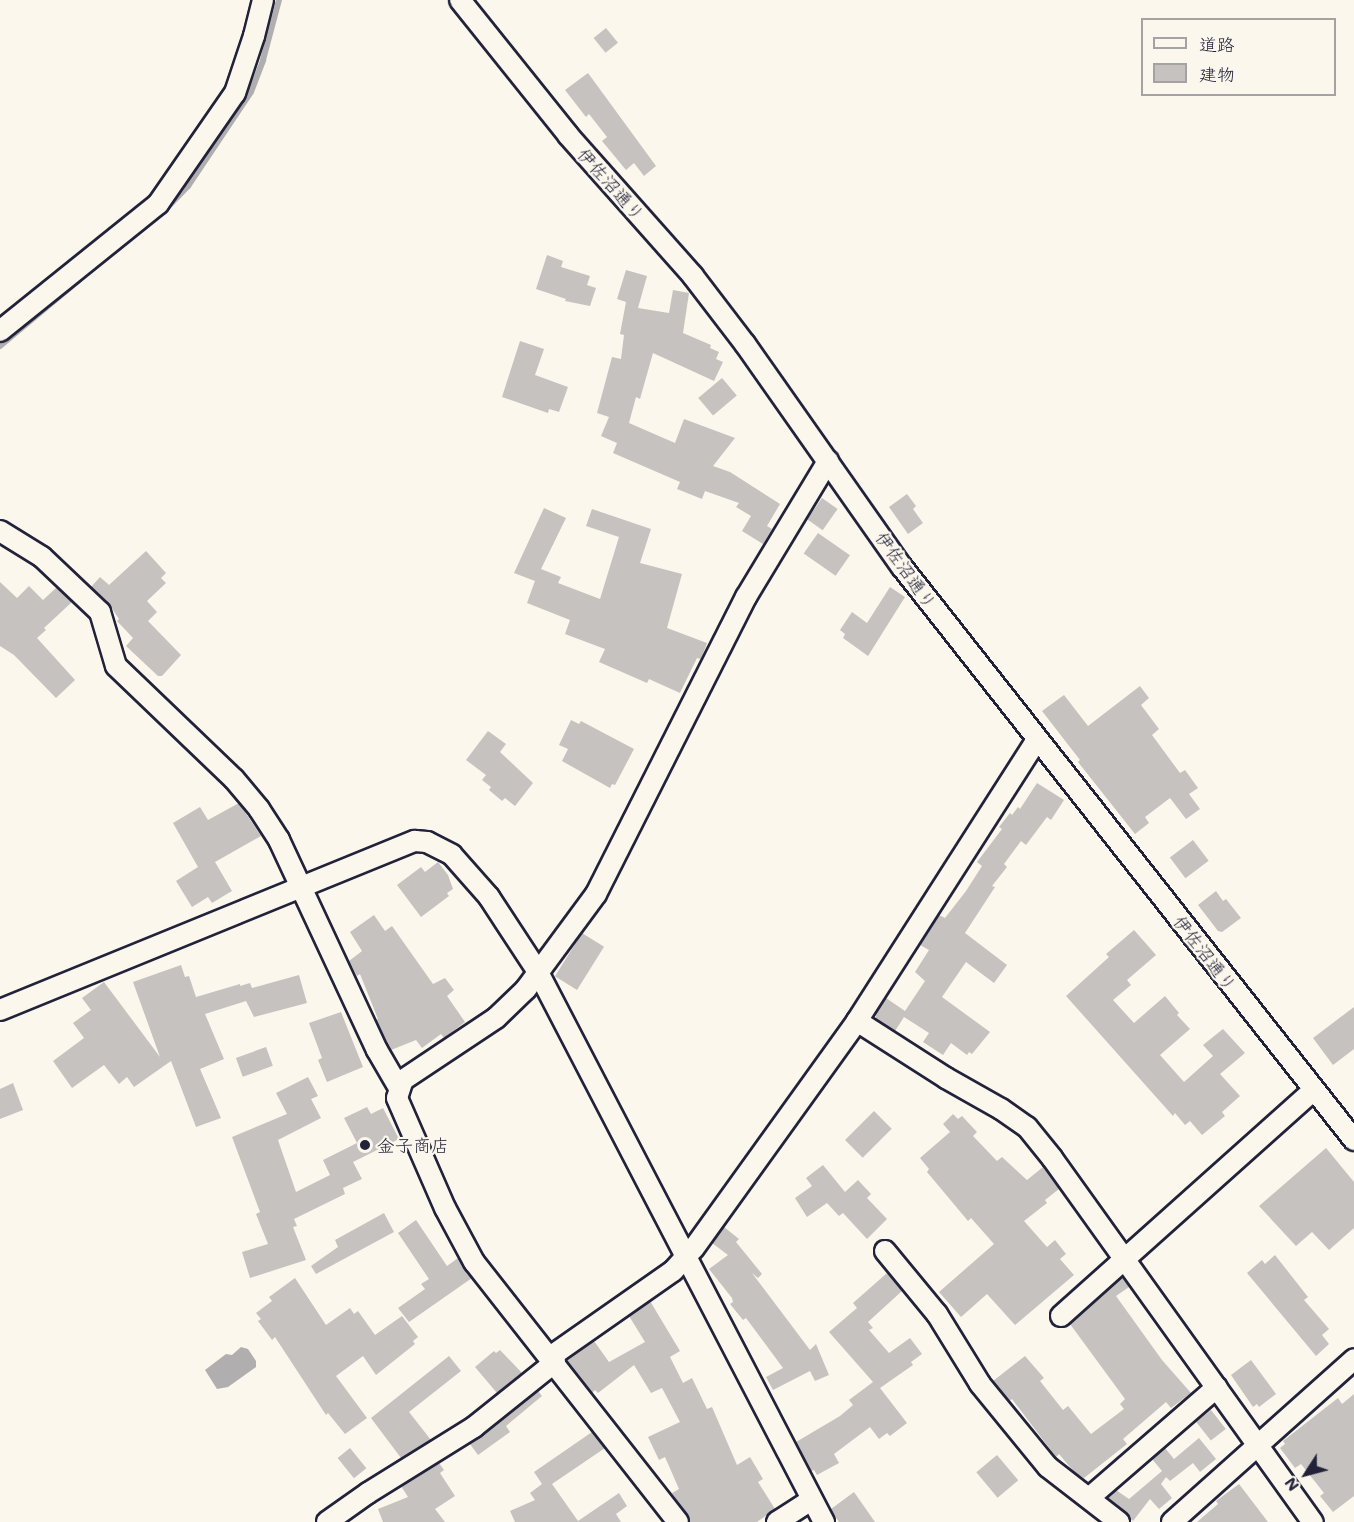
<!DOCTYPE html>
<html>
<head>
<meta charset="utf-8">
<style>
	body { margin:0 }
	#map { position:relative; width:1354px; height:1522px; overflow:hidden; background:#fbf7ec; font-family:Mali,"Klee One",sans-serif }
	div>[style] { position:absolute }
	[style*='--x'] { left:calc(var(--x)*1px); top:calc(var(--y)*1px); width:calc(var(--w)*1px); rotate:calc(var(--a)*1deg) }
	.water>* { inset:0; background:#b1aeb0 }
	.stream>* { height:6px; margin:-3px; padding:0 3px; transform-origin:3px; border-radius:3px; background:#b1aeb0 }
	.building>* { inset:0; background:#c6c2c0; transform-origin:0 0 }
	.roads { filter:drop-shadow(2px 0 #22223b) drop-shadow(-2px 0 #22223b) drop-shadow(0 2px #22223b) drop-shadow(0 -2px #22223b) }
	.minor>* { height:20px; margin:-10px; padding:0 10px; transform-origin:10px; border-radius:10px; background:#fbf7ec }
	.dots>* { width:16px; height:16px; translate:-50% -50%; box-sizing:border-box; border:3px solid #fbf7ec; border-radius:50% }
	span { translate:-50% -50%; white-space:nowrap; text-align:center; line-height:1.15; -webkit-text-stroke:4.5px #fbf7ec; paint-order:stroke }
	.street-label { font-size:18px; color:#22223b }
	.poi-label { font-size:18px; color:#22223b }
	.left { translate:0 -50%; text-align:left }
	.legend { position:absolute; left:1141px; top:18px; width:195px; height:78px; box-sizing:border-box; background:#fbf7ec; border:2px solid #a4a2a5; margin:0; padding:8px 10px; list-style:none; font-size:18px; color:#22223b }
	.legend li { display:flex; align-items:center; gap:12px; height:30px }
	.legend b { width:30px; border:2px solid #a4a2a5 }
	.north { position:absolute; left:1276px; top:1444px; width:60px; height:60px; -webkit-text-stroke:4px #fbf7ec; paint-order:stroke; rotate:234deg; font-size:16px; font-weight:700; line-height:24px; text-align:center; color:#22223b }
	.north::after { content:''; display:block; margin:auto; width:21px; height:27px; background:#22223b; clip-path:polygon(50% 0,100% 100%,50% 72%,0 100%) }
</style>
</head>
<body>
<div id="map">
	<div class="water">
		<div style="clip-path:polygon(241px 1347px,248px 1349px,256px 1361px,256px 1367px,228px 1387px,217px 1389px,205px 1370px,226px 1354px,232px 1355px)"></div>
	</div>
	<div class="stream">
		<div style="--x:161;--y:214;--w:39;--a:-46"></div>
		<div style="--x:188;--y:186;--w:113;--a:-56.2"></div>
		<div style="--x:251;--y:92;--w:34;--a:-69"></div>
		<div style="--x:263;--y:60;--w:62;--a:-75.1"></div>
		<div style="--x:0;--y:346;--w:102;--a:-39.8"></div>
	</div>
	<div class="building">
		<div style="left:606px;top:28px;width:19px;height:16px;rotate:51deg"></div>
		<div style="clip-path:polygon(588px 73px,656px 166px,644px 176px,634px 163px,626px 170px,602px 141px,607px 137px,589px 114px,586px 117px,565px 90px)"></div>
		<div style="clip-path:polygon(547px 255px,563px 261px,561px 267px,590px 276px,587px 285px,596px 288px,590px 306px,565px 301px,566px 299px,536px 289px)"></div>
		<div style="clip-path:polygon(626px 270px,647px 276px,638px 308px,669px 313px,673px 290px,689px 293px,683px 333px,711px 345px,710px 348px,719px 352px,716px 359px,723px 362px,714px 381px,653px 353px,640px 399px,636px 397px,629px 423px,675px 443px,684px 419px,735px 438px,713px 466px,730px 472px,780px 504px,767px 526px,772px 529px,763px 544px,742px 531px,751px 516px,736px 507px,739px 503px,705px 491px,702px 499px,677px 489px,680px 482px,613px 453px,617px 443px,601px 436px,609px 417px,597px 413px,612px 357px,621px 359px,624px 335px,620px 334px,626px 302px,617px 299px)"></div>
		<div style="clip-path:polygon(520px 341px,544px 349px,535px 375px,568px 387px,559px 412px,549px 409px,548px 413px,502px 397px)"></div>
		<div style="left:722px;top:378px;width:23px;height:31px;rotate:50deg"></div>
		<div style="clip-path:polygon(907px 494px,916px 506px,913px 509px,923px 523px,908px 534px,889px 507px)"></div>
		<div style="left:822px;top:498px;width:19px;height:26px;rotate:35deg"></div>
		<div style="clip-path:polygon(544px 508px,566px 518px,541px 569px,561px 577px,558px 583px,600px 599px,619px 537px,586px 526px,592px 509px,651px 529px,640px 563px,682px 574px,667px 628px,707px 643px,701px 659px,697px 658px,680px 693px,649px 679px,647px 683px,599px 662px,605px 649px,565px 634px,570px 620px,527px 603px,536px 578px,535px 581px,514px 573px)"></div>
		<div style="left:818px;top:533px;width:39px;height:25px;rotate:35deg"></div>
		<div style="clip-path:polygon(146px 551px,166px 573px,161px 578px,166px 583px,147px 601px,157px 612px,148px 621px,181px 655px,162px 676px,158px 676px,126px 646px,133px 638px,117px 621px,119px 619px,109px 604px,91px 587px,100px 577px,109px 585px)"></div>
		<div style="clip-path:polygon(0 582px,17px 598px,29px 586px,43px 600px,57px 587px,72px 602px,44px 628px,46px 630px,37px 638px,75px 680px,56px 698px,14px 655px,0 646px)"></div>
		<div style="clip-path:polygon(890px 587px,905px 597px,868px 656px,843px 638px,845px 634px,840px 630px,852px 612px,867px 623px)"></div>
		<div style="clip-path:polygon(1140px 686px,1149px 698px,1141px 705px,1159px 729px,1152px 735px,1180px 773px,1185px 770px,1198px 788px,1189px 794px,1200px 809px,1186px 819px,1170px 798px,1145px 817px,1149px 823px,1135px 834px,1078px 762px,1080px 760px,1042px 711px,1064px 695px,1088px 726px)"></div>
		<div style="clip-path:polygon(571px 720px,579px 724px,581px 721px,634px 749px,615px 785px,612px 784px,610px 788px,562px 761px,568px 749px,559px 745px)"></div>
		<div style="clip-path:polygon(488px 731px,506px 744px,500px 752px,533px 783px,515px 806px,505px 798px,502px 801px,489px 790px,491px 787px,482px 780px,486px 775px,466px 760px)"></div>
		<div style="clip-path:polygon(1037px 783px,1064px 800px,1051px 820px,1047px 817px,1026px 845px,1021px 841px,1004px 864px,1007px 867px,992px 886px,995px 887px,965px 933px,1007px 965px,994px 983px,966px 962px,942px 997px,990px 1032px,972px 1054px,969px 1052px,967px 1055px,951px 1043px,943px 1055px,923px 1042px,929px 1033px,904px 1017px,895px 1031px,876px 1019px,876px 1013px,886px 998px,905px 1011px,925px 981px,915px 972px,929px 950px,920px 945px,939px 915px,945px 918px,966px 891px,982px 866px,977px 862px,1002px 829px,999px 827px,1010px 813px,1012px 815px,1018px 807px,1020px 809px)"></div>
		<div style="clip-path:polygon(239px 803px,261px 836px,215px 862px,232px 891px,212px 903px,208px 897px,192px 907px,176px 881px,198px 867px,173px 823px,200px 807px,208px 820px)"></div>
		<div style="left:1193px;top:840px;width:26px;height:29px;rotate:53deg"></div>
		<div style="clip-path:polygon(438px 862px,448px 875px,453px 889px,447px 893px,449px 896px,421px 917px,397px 885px,421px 867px,425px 872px)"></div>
		<div style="clip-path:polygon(1216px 891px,1223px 901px,1226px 899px,1241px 918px,1222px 932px,1218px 931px,1198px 905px)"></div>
		<div style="clip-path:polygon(374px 915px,385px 931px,392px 926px,433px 984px,445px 978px,454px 990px,447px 996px,465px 1022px,444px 1038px,441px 1034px,422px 1048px,416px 1040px,391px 1050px,376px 1020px,378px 1019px,360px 974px,357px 976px,349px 961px,362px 951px,350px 932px)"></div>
		<div style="clip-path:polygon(1134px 930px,1156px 955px,1127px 980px,1131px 985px,1113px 1000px,1134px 1023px,1165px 996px,1179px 1013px,1177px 1015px,1190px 1029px,1160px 1055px,1184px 1082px,1213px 1056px,1203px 1045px,1223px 1029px,1245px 1053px,1220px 1074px,1240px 1096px,1222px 1112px,1225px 1116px,1202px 1135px,1190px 1121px,1185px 1125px,1175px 1113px,1173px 1116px,1066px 996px,1109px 957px,1106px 954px)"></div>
		<div style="left:582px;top:933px;width:26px;height:51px;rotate:32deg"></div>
		<div style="clip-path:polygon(181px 965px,185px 977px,189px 976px,196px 997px,240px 984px,240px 986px,250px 983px,252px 988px,299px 975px,307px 1003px,254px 1017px,246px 1001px,205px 1014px,224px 1059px,200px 1069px,221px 1118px,196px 1127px,171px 1061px,134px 1087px,127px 1077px,119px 1084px,104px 1065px,72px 1088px,53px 1061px,84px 1038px,73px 1023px,91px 1010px,82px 998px,104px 982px,160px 1057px,133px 982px)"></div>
		<div style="clip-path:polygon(1354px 1007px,1354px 1049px,1333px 1065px,1313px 1038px)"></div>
		<div style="clip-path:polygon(341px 1012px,363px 1067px,327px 1082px,318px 1060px,322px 1058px,309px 1023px)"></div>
		<div style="left:266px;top:1047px;width:20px;height:32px;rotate:70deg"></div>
		<div style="clip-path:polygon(308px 1077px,318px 1096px,311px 1099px,321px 1118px,278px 1140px,296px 1192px,330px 1175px,323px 1160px,357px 1143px,344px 1118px,367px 1107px,371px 1114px,383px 1108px,399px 1139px,353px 1162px,362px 1179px,343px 1188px,345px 1194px,294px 1219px,297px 1226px,293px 1227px,306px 1260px,250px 1278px,242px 1252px,268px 1244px,256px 1214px,260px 1212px,232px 1137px,287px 1114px,276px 1093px)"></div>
		<div style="clip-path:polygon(13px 1083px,23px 1110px,0 1119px,0 1089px)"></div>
		<div style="left:874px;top:1111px;width:25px;height:41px;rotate:45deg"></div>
		<div style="clip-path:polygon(953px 1114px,958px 1119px,962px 1116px,977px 1132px,973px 1136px,997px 1161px,1002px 1157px,1027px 1180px,1043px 1167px,1059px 1189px,1045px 1200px,1047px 1203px,1024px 1221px,1047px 1247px,1055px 1240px,1066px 1254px,1060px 1259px,1074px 1275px,1015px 1325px,987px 1294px,961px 1317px,939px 1292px,994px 1244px,971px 1218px,968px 1221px,927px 1172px,929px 1169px,920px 1158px,950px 1132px,943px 1124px)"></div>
		<div style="clip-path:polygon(1326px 1148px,1354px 1182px,1354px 1228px,1329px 1250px,1312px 1232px,1296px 1246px,1259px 1206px)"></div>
		<div style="clip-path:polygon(823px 1165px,845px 1192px,858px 1180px,871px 1194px,867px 1198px,887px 1219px,867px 1239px,843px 1213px,839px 1216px,827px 1203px,807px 1217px,795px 1198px,812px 1186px,806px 1178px)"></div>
		<div style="clip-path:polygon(384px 1213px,394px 1232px,316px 1274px,311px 1266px,338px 1247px,335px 1240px)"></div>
		<div style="clip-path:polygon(416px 1220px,447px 1266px,458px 1258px,472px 1278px,409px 1322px,398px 1308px,425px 1289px,421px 1284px,429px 1279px,398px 1233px)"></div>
		<div style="clip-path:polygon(724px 1227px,739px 1239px,736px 1242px,762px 1274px,758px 1278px,752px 1273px,810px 1350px,816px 1344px,829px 1375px,815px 1381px,810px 1371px,773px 1390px,766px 1377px,783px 1368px,746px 1318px,743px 1320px,730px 1304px,733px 1302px,732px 1298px,709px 1269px,728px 1255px,712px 1243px)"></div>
		<div style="clip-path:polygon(1275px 1255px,1308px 1297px,1304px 1300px,1329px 1329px,1322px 1335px,1329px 1344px,1316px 1356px,1247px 1273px,1262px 1260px,1265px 1264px)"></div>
		<div style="clip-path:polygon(887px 1273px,902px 1291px,868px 1322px,873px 1328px,869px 1330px,889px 1353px,910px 1338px,922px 1354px,911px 1362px,913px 1365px,880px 1388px,907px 1423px,890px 1436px,887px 1433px,879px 1439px,870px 1427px,834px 1454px,839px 1463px,817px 1475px,814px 1470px,811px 1471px,796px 1442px,840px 1416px,853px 1405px,849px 1400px,873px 1382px,829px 1332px,857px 1308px,853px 1303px)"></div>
		<div style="clip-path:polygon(1123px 1277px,1129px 1287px,1116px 1296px,1162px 1360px,1191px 1393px,1171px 1408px,1166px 1402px,1123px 1439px,1127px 1444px,1084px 1478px,1075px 1473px,1059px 1454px,1056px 1457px,1012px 1399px,1009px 1401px,993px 1381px,1025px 1356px,1044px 1378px,1040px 1381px,1063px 1410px,1068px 1406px,1091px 1434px,1124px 1409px,1120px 1404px,1125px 1399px,1070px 1324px)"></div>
		<div style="clip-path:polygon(295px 1278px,326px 1325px,350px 1308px,354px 1314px,358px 1311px,375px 1335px,402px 1316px,418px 1337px,413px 1341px,415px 1344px,376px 1375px,363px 1356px,336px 1376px,367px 1418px,345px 1434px,328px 1413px,326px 1415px,275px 1337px,272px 1340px,258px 1321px,261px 1319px,256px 1313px,272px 1301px,269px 1297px)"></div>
		<div style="clip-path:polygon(650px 1301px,680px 1351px,670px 1357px,683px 1383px,692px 1378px,707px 1409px,712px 1407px,737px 1465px,750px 1457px,763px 1479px,758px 1482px,775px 1509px,757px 1522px,690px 1522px,672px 1493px,679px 1489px,665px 1457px,659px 1460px,648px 1437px,680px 1422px,662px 1388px,651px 1393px,634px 1365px,598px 1393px,595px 1390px,592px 1393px,567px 1361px,594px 1341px,609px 1362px,645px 1342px,629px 1316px)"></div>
		<div style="clip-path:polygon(500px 1350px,522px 1373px,497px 1393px,475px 1367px,494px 1351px,496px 1353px)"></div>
		<div style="clip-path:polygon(449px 1356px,461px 1371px,409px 1412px,431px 1440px,401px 1458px,371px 1418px)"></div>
		<div style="clip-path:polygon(1251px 1360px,1276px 1394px,1259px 1407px,1257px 1404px,1253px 1407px,1231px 1375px)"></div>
		<div style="clip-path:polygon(538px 1391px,542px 1396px,506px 1426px,510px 1432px,478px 1455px,470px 1444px)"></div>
		<div style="clip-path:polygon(1354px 1394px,1354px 1496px,1333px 1512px,1320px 1496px,1324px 1493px,1301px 1464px,1295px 1468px,1280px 1448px,1285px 1444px,1283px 1441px,1338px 1398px,1342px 1404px)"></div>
		<div style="left:1211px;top:1410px;width:24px;height:19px;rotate:52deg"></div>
		<div style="clip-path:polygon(592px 1432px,605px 1448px,552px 1484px,578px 1521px,619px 1493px,627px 1506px,616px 1514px,621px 1522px,515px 1522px,510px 1511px,535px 1500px,530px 1493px,542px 1484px,534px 1472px)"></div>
		<div style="clip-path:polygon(1199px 1438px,1216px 1459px,1200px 1472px,1193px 1463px,1170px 1481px,1166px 1477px,1161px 1484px,1172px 1498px,1159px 1509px,1150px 1499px,1133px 1521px,1107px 1498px,1116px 1490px,1129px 1499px,1162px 1471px,1152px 1459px,1165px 1448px,1174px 1459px)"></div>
		<div style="left:350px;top:1448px;width:26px;height:16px;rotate:51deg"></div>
		<div style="left:997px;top:1455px;width:33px;height:27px;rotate:50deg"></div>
		<div style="clip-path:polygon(439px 1463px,444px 1470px,440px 1473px,455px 1496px,435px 1509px,445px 1522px,383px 1522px,378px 1509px,408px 1497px,401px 1486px)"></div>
		<div style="clip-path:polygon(1239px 1484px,1268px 1522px,1197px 1522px,1218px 1504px,1216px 1501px)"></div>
		<div style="clip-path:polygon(854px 1492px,875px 1522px,839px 1522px,834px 1515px,831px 1509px)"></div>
	</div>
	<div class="roads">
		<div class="minor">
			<div style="--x:460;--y:0;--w:173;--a:51.3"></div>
			<div style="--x:568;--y:135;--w:188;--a:48.4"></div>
			<div style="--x:693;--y:276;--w:86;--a:52.6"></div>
			<div style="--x:745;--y:344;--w:273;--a:54.9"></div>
			<div style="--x:902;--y:567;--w:730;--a:51.73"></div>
			<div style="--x:0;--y:331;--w:203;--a:-38.8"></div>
			<div style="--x:158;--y:204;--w:135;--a:-55.3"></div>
			<div style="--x:235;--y:93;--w:60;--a:-71.6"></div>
			<div style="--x:254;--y:36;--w:37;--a:-76"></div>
			<div style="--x:0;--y:531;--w:49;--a:31.8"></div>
			<div style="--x:42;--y:557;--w:80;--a:43.5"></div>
			<div style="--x:100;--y:612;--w:56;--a:73.5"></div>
			<div style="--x:116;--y:666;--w:163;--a:43.8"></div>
			<div style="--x:234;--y:779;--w:39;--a:50"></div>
			<div style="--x:259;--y:809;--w:37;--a:57"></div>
			<div style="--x:279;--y:840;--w:232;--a:65"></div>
			<div style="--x:377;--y:1050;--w:44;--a:59.9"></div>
			<div style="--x:0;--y:1010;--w:448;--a:-22.2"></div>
			<div style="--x:415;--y:841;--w:12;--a:5"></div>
			<div style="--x:427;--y:842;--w:28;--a:27"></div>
			<div style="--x:452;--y:855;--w:56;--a:48.6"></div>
			<div style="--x:489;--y:897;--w:90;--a:56.8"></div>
			<div style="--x:538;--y:972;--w:620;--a:62.53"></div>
			<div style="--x:857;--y:1021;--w:106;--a:32.6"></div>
			<div style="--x:946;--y:1078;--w:63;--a:29.4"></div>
			<div style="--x:1001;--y:1109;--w:32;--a:35"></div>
			<div style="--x:1027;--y:1127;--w:40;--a:51"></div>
			<div style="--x:1052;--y:1158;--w:448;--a:54.4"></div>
			<div style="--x:885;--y:1251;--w:82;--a:50.5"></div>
			<div style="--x:937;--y:1314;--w:82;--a:58.4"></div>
			<div style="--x:980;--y:1384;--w:107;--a:50.7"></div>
			<div style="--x:1048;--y:1467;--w:90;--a:37.8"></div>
			<div style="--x:1061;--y:1316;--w:339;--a:-41.8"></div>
			<div style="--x:550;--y:1357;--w:150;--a:-35"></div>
			<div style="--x:673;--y:1271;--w:31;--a:-48"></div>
			<div style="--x:694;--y:1248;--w:279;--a:-54.3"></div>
			<div style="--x:857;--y:1021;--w:332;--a:-57.4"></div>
			<div style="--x:1089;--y:1498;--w:169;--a:-40.9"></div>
			<div style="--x:327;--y:1522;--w:50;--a:-35.3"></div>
			<div style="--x:368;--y:1493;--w:125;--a:-31.9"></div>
			<div style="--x:474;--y:1427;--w:104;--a:-38.7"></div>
			<div style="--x:678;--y:1522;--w:330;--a:-128.1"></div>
			<div style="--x:474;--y:1262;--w:61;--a:-118.2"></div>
			<div style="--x:445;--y:1208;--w:120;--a:-113.6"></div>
			<div style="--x:397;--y:1098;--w:19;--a:-72"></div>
			<div style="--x:403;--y:1080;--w:112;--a:-33.7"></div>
			<div style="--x:496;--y:1018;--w:42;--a:-44"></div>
			<div style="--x:526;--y:989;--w:118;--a:-53.6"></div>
			<div style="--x:596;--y:894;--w:333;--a:-63.2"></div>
			<div style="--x:746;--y:597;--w:159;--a:-58.9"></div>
			<div style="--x:777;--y:1522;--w:40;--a:-32.9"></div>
			<div style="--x:1172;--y:1522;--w:244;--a:-41.8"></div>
		</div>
	</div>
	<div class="dots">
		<div style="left:365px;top:1145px;background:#22223b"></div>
	</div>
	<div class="street-label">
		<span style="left:611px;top:184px;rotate:48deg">伊佐沼通り</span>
		<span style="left:906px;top:570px;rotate:54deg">伊佐沼通り</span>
		<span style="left:1205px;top:953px;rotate:52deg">伊佐沼通り</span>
	</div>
	<div class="poi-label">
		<span class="left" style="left:377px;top:1145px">金子商店</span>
	</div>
	<ul class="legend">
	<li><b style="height:8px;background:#fbf7ec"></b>道路</li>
	<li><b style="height:16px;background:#c6c2c0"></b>建物</li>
	</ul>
	<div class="north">N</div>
</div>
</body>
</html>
